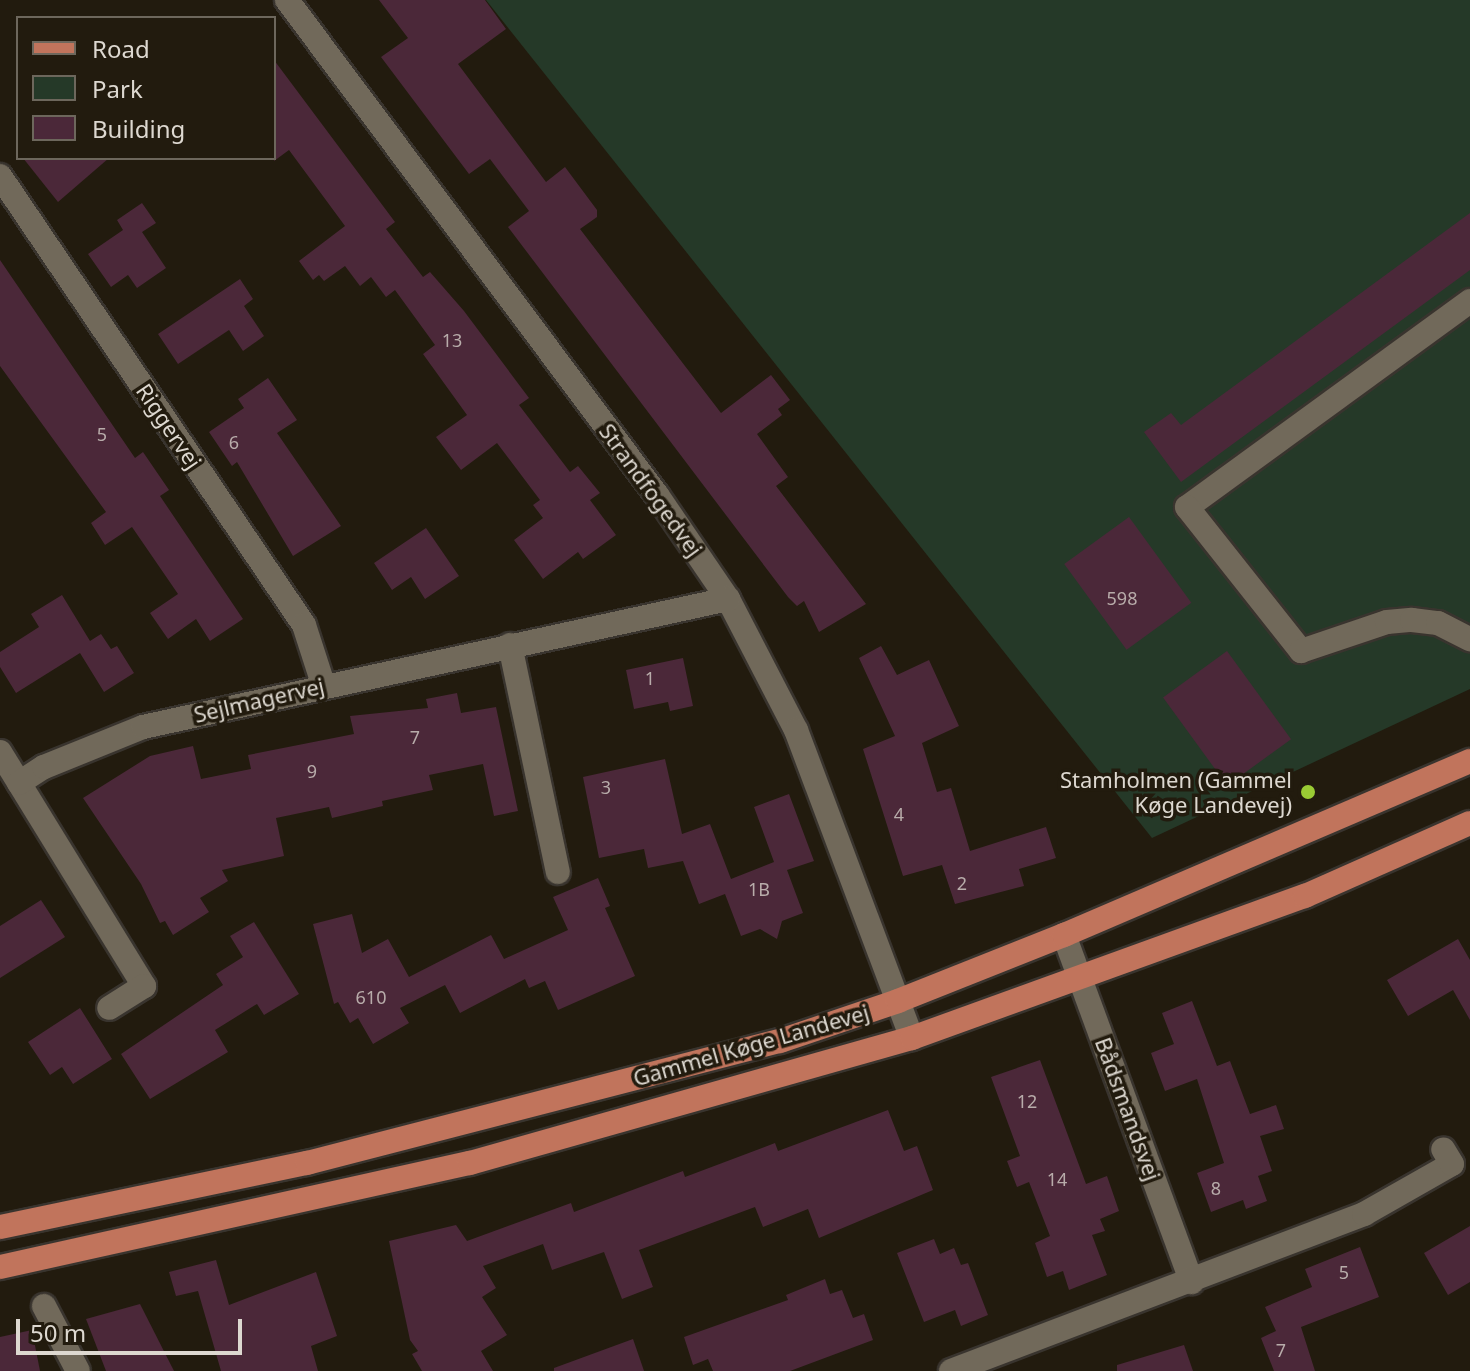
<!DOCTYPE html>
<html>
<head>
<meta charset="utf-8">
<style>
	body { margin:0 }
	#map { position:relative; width:1470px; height:1371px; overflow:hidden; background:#221b0e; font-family:"Noto Sans",sans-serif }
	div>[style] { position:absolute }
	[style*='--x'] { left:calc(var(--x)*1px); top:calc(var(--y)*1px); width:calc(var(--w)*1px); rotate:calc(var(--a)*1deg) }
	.green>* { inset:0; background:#253928 }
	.building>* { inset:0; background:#4b2839; transform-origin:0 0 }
	.roads { filter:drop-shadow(2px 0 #39342e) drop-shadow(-2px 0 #39342e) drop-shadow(0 2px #39342e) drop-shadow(0 -2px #39342e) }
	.minor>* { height:24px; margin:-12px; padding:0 12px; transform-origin:12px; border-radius:12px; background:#71695a }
	.major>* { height:24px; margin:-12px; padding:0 12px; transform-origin:12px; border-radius:12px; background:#c1745c }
	.dots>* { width:22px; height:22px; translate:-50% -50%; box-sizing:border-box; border:4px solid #221b0e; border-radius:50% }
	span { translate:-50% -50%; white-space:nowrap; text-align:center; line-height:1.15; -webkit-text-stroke:7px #221b0e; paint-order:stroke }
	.number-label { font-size:18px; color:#b8acaa }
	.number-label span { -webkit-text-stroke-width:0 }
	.street-label { font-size:22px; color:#ddd8d0 }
	.poi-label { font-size:22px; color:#ddd8d0 }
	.right { translate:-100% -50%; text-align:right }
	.legend { position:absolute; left:16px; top:16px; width:260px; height:144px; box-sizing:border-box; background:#221b0e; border:2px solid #6d675c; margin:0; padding:10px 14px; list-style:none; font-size:24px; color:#ddd8d0 }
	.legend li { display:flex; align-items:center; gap:16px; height:40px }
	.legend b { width:40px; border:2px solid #6d675c }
	.scale { position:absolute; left:16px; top:1319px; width:226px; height:36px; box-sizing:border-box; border:4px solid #ddd8d0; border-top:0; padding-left:10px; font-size:24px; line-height:28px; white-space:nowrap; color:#ddd8d0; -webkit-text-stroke:6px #221b0e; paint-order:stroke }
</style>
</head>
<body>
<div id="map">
	<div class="green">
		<div style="clip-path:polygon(486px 0,1470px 0,1470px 689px,1152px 838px)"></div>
	</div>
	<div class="building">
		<div style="clip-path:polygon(379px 0,485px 0,506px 29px,458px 64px,546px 182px,565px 167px,597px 210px,597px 217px,580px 229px,721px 413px,771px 375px,790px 400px,778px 409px,782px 415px,757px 434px,788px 477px,776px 486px,866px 604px,819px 632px,804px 601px,797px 606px,788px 597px,508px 227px,529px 211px,490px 159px,469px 174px,381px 57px,408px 38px)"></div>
		<div style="clip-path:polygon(274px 60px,395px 222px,386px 229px,423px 277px,430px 272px,464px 311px,529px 398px,519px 405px,570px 472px,578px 466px,600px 493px,590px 500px,616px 535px,583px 559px,578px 552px,543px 579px,514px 540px,543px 518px,533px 505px,540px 500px,497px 443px,461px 470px,436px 437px,467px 415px,423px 354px,435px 345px,395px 290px,386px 297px,371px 277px,360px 286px,345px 266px,324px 281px,319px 275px,313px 280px,299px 261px,345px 226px,289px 150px,274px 161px)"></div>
		<div style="clip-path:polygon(23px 158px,109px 158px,58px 202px)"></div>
		<div style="clip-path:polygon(142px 203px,156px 223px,142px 232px,166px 268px,137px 288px,128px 275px,111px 287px,88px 254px,123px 230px,117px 220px)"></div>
		<div style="clip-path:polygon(1470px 213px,1470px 270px,1181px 482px,1144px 432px,1171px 413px,1181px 425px)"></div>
		<div style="clip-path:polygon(0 260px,135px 458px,143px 452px,169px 490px,160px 496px,243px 619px,210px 641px,196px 619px,168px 639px,150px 613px,178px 594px,132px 527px,105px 545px,91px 523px,106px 512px,0 366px)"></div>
		<div style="clip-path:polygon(240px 279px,253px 299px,244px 306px,264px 336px,243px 351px,229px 330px,178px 364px,158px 334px)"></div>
		<div style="clip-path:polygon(268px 378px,297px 420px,277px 433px,341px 526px,293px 556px,237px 462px,232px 466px,209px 432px,244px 408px,238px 399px)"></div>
		<div style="left:1129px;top:517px;width:106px;height:80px;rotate:54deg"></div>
		<div style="clip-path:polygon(426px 528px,459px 576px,425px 599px,411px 577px,392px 590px,374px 563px)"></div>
		<div style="clip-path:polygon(62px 595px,90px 641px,101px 634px,111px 649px,117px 646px,134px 673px,104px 692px,80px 653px,16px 693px,0 667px,0 652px,39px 627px,31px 614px)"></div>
		<div style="clip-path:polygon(881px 646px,897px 675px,929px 660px,959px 726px,922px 743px,937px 792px,951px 788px,970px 851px,1046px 827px,1056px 858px,1019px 869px,1024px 886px,955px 904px,942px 865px,903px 876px,863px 749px,895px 736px,859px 658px)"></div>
		<div style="left:1227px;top:651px;width:109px;height:79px;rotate:54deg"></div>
		<div style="clip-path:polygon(683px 658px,693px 706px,670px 711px,668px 702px,634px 709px,626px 670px)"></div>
		<div style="clip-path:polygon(457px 693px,461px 713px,496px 707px,518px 811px,494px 816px,483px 764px,429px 775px,433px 790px,382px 801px,383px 806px,332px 818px,329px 807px,276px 818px,284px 856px,222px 870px,228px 881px,200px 898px,209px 912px,173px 935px,165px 921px,160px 923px,141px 884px,83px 798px,150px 756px,193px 746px,201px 779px,251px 769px,248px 755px,354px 734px,350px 716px,428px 708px,426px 699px)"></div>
		<div style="clip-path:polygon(665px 759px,682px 834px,710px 824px,731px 879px,774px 862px,754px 807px,789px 794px,814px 861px,787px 870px,803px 913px,782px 921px,777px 939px,760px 929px,741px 936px,725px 894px,699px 904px,683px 861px,648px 868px,644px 849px,599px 858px,583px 777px)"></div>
		<div style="clip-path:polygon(598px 878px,610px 906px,605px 908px,635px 976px,558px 1010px,545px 981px,529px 988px,525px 979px,460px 1013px,445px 985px,400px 1008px,409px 1023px,373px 1044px,358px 1018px,350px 1023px,338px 1002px,334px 1004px,313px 924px,352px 914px,362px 953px,388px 939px,409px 977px,491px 935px,504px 959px,568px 930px,553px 897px)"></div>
		<div style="clip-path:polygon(41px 900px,65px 937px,0 978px,0 926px)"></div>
		<div style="clip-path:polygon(254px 922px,299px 994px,264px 1015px,257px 1004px,215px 1030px,228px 1052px,150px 1099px,121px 1054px,223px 985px,216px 974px,243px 957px,230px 936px)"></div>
		<div style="clip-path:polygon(1458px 939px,1470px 960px,1470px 1020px,1453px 990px,1408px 1016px,1387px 980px)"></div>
		<div style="clip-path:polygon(1192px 1001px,1217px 1066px,1230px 1061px,1250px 1114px,1276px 1105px,1284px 1129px,1260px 1136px,1272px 1171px,1258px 1176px,1267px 1201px,1246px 1209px,1243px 1200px,1211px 1212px,1197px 1173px,1224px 1163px,1197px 1079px,1165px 1091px,1151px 1053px,1174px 1044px,1162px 1013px)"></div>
		<div style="clip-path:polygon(80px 1008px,112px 1059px,73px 1084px,62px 1067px,50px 1075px,28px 1042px)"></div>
		<div style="clip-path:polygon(1040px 1060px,1086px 1184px,1107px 1176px,1119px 1211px,1100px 1219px,1105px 1231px,1092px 1235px,1107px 1275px,1069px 1290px,1063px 1271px,1047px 1277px,1035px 1243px,1050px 1236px,1029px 1182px,1017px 1187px,1007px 1161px,1020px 1156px,991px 1077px)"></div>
		<div style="clip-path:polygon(888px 1110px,904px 1151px,917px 1146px,933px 1190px,819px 1238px,808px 1209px,763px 1227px,755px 1207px,639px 1250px,653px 1287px,622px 1299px,604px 1252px,552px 1270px,543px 1244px,483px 1266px,496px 1288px,482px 1297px,507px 1335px,481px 1351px,493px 1371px,422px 1371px,412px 1354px,418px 1351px,410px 1340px,389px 1241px,456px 1225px,467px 1241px,571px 1203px,574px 1212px,683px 1171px,685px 1177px,775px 1143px,778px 1151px)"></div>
		<div style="clip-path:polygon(1470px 1226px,1470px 1282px,1448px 1295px,1424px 1253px)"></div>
		<div style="clip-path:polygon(934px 1239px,940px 1254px,954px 1248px,961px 1265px,968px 1263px,988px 1315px,961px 1326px,955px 1310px,924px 1322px,897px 1253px)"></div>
		<div style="clip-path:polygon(1360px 1247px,1379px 1297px,1301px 1327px,1315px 1371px,1274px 1371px,1261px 1338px,1276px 1331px,1265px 1307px,1312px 1287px,1305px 1269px)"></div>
		<div style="clip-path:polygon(216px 1260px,229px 1305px,316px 1272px,337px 1336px,311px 1346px,318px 1371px,221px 1371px,198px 1291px,176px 1296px,169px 1272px)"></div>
		<div style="clip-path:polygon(825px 1279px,830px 1294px,842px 1290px,853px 1318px,864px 1314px,873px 1340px,790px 1371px,713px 1371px,708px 1359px,693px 1365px,684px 1337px,788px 1300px,786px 1295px)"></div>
		<div style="clip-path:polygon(140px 1304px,174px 1371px,106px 1371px,86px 1319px)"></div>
		<div style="clip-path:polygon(32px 1330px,40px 1371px,0 1371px,0 1337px)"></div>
		<div style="clip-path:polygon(633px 1339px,644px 1371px,554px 1371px,554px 1368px)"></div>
		<div style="clip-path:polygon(1184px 1345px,1193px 1371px,1117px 1371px,1117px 1365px)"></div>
	</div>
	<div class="roads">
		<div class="minor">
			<div style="--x:287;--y:0;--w:618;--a:53.22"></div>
			<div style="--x:657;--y:495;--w:126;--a:55.7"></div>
			<div style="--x:728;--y:599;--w:148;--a:62.6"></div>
			<div style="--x:796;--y:730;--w:329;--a:69.4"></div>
			<div style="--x:0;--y:176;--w:542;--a:55.9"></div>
			<div style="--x:304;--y:625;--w:62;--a:72.1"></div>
			<div style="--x:1470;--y:301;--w:350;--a:143.9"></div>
			<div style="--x:1187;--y:507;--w:184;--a:51.6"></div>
			<div style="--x:1301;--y:651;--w:91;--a:-18.6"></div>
			<div style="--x:1387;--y:622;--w:25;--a:-5"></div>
			<div style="--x:1412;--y:620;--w:26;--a:7"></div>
			<div style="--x:1438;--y:623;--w:36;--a:27"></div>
			<div style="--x:510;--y:645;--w:232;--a:78.1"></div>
			<div style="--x:0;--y:752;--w:275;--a:58.4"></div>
			<div style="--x:144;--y:986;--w:41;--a:147.8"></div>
			<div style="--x:19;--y:783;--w:30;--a:-33"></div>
			<div style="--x:44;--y:767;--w:107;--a:-22"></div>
			<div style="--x:143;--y:727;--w:599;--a:-12.34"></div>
			<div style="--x:1064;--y:935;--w:370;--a:69.8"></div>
			<div style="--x:44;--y:1306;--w:73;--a:62.4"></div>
			<div style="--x:951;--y:1371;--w:442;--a:-20.8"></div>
			<div style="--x:1364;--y:1214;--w:101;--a:-29.6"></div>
			<div style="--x:1452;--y:1164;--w:17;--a:-121"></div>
		</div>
		<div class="major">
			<div style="--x:0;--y:1227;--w:314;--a:-11.8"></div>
			<div style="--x:307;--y:1163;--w:488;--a:-14.5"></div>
			<div style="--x:780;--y:1041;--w:125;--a:-18.7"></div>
			<div style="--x:898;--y:1001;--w:179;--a:-21.7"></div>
			<div style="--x:1064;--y:935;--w:442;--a:-23.2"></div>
			<div style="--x:0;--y:1267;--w:481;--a:-12.5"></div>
			<div style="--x:470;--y:1163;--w:459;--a:-15.8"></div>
			<div style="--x:912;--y:1038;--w:418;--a:-19.9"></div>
			<div style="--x:1305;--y:896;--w:180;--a:-23.9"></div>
		</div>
	</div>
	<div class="dots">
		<div style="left:1308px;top:792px;background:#9acb34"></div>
	</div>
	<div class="number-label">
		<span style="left:452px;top:340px">13</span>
		<span style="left:102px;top:434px">5</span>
		<span style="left:234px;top:442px">6</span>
		<span style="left:1122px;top:598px">598</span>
		<span style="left:650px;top:678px">1</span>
		<span style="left:415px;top:737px">7</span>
		<span style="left:312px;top:771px">9</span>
		<span style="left:606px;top:787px">3</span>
		<span style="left:899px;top:814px">4</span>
		<span style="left:962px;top:883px">2</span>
		<span style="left:759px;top:889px">1B</span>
		<span style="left:371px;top:997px">610</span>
		<span style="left:1027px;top:1101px">12</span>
		<span style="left:1057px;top:1179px">14</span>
		<span style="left:1216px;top:1188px">8</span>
		<span style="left:1344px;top:1272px">5</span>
		<span style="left:1281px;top:1350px">7</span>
	</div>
	<div class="street-label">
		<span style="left:169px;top:426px;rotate:56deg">Riggervej</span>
		<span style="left:651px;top:490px;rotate:54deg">Strandfogedvej</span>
		<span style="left:259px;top:700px;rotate:-13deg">Sejlmagervej</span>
		<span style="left:751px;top:1045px;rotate:-16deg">Gammel Køge Landevej</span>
		<span style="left:1128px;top:1109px;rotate:70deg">Bådsmandsvej</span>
	</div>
	<div class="poi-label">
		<span class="right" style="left:1292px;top:792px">Stamholmen (Gammel<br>Køge Landevej)</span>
	</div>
	<ul class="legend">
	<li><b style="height:10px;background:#c1745c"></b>Road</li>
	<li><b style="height:22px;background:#253928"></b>Park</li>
	<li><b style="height:22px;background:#4b2839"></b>Building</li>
	</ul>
	<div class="scale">50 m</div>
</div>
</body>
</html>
